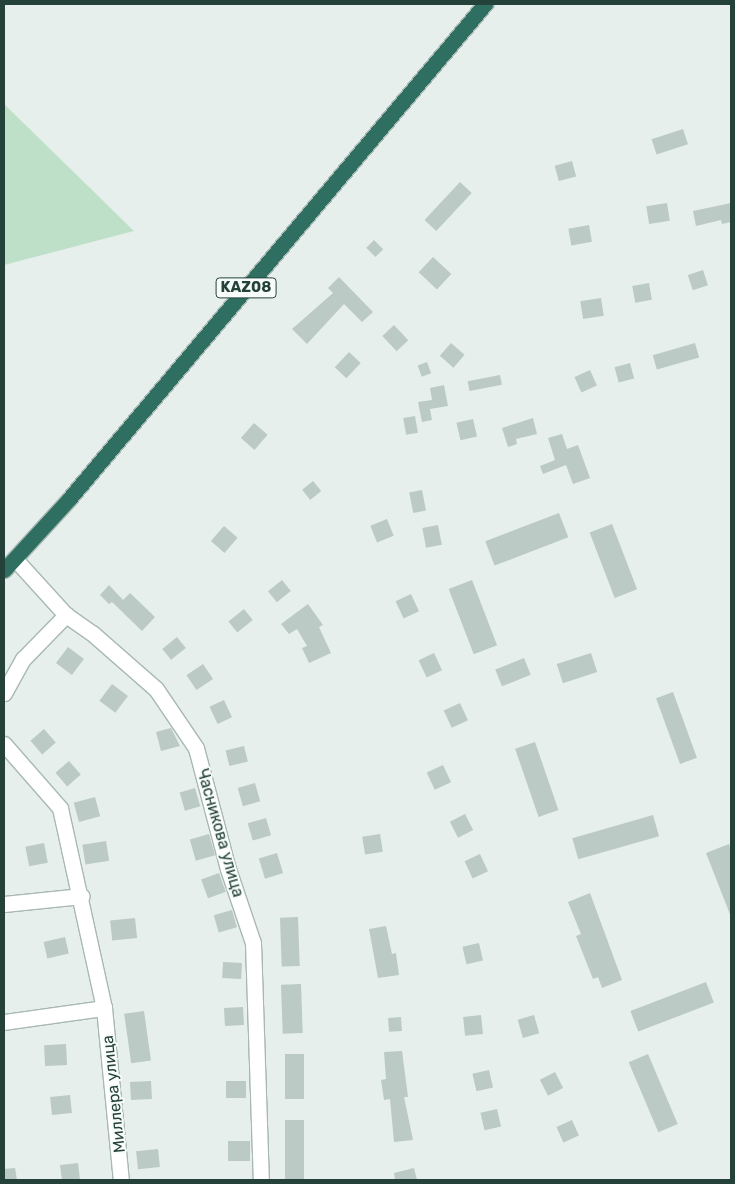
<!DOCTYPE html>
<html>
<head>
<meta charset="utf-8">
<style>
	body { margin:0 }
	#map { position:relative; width:735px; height:1184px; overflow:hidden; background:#e6efeb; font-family:Rubik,sans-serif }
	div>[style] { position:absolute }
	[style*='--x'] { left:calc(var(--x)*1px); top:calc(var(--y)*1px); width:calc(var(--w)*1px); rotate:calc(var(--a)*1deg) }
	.green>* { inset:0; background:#bfe0c8 }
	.building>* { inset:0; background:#bbcac4; transform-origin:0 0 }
	.roads { filter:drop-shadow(1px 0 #a8b8b2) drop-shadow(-1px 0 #a8b8b2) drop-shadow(0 1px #a8b8b2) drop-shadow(0 -1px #a8b8b2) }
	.minor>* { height:15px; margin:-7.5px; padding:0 7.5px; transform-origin:7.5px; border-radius:7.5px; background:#fff }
	.highway>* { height:15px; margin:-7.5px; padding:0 7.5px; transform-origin:7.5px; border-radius:7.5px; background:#2f6f62 }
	span { translate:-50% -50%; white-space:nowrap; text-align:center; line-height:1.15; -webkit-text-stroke:4px #f7fbf9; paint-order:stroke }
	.shield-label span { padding:1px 4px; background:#f7fbf9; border:1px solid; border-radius:4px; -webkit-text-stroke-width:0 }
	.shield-label { font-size:15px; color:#24423a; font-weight:700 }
	.street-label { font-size:16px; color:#24423a }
	.frame { position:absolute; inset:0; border:5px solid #24423a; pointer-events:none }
</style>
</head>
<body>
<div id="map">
	<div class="green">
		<div style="clip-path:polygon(4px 104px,134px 231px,4px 265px)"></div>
	</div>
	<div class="building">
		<div style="left:683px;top:129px;width:16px;height:33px;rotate:72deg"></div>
		<div style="left:572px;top:161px;width:16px;height:18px;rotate:75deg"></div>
		<div style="left:460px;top:182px;width:16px;height:52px;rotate:43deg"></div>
		<div style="left:667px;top:203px;width:18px;height:21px;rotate:81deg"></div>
		<div style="clip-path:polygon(731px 203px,731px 222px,722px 224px,721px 220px,696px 226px,693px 211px)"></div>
		<div style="left:589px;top:225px;width:17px;height:21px;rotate:80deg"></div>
		<div style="left:374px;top:240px;width:13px;height:11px;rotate:45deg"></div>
		<div style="left:433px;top:257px;width:25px;height:21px;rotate:43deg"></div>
		<div style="left:703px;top:270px;width:16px;height:16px;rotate:72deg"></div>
		<div style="clip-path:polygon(339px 277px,373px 312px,362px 322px,344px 304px,307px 344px,292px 329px,333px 293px,328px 288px)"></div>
		<div style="left:649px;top:283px;width:17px;height:17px;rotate:80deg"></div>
		<div style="left:601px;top:298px;width:18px;height:21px;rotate:81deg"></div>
		<div style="left:394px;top:325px;width:21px;height:16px;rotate:47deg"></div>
		<div style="left:451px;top:343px;width:18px;height:17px;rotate:41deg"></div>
		<div style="left:695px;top:343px;width:15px;height:44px;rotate:74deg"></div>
		<div style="left:349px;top:352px;width:16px;height:21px;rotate:43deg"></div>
		<div style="left:427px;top:362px;width:12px;height:10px;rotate:70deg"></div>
		<div style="left:630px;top:363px;width:16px;height:16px;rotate:75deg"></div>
		<div style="left:590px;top:370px;width:17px;height:17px;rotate:66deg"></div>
		<div style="left:500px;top:375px;width:10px;height:33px;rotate:79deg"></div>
		<div style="clip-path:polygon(444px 385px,448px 406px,430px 409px,432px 420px,422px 422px,418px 402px,432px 400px,430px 388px)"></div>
		<div style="left:415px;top:416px;width:17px;height:12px;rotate:80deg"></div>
		<div style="clip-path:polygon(533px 418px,537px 434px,516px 439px,517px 444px,508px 447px,502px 428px)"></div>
		<div style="left:473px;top:419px;width:18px;height:17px;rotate:77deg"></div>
		<div style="left:254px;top:423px;width:18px;height:20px;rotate:41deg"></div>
		<div style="clip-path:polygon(562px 434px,567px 449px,578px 445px,590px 478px,573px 484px,566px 465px,543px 474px,540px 466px,555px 460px,548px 438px)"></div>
		<div style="left:313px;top:481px;width:13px;height:14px;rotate:51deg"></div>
		<div style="left:422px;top:490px;width:21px;height:13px;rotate:79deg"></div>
		<div style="left:559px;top:513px;width:26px;height:79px;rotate:69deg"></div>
		<div style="left:387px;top:519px;width:18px;height:18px;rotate:68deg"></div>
		<div style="left:612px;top:524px;width:70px;height:24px;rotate:69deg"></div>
		<div style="left:438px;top:525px;width:20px;height:16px;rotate:79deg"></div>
		<div style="left:224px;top:526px;width:18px;height:20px;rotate:41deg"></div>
		<div style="left:282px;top:580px;width:14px;height:18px;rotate:51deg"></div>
		<div style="left:472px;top:580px;width:70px;height:25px;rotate:69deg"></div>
		<div style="clip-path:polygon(109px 585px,123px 600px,130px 593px,155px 617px,142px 631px,112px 602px,109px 604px,100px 595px)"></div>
		<div style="left:411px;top:594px;width:19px;height:17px;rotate:65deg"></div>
		<div style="clip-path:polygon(308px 604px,323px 625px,319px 627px,331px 653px,309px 663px,302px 648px,307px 646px,297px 629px,289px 634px,281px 624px)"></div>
		<div style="left:244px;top:609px;width:14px;height:20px;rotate:51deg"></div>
		<div style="left:177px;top:637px;width:14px;height:19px;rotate:51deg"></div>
		<div style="left:68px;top:647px;width:20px;height:20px;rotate:37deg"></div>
		<div style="left:434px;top:653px;width:19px;height:17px;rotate:65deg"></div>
		<div style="left:591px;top:653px;width:20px;height:36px;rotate:72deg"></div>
		<div style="left:524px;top:658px;width:18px;height:31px;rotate:68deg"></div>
		<div style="left:203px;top:664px;width:18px;height:20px;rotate:56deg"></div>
		<div style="left:112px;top:684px;width:20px;height:21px;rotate:37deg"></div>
		<div style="left:673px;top:692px;width:70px;height:18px;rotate:70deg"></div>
		<div style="left:224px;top:700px;width:19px;height:16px;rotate:65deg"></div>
		<div style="left:460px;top:703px;width:19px;height:18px;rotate:65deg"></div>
		<div style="clip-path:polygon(171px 728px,180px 746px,161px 751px,156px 732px)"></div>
		<div style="left:44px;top:729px;width:18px;height:18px;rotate:49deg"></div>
		<div style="left:535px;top:742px;width:72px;height:21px;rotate:71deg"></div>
		<div style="left:244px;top:746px;width:16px;height:19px;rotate:76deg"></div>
		<div style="left:69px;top:761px;width:18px;height:18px;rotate:49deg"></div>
		<div style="left:443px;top:765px;width:19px;height:18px;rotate:65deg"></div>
		<div style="left:255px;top:783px;width:19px;height:18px;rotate:74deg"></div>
		<div style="left:195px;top:788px;width:19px;height:16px;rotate:74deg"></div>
		<div style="left:95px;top:797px;width:20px;height:22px;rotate:75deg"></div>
		<div style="left:465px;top:814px;width:18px;height:17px;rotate:63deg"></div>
		<div style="left:653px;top:815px;width:22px;height:84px;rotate:74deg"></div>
		<div style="left:266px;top:818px;width:18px;height:19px;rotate:74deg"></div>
		<div style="left:209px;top:834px;width:22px;height:20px;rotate:74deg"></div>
		<div style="left:380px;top:834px;width:18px;height:18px;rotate:81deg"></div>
		<div style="left:106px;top:841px;width:20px;height:24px;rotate:81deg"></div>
		<div style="left:44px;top:843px;width:20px;height:19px;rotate:79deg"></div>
		<div style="clip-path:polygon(729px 844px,731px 851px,731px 917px,706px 853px)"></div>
		<div style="left:277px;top:853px;width:21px;height:19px;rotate:73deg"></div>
		<div style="left:480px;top:854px;width:19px;height:17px;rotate:65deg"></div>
		<div style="left:219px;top:873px;width:20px;height:19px;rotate:70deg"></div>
		<div style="clip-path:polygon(590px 893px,622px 980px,602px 988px,598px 977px,593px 979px,576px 936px,581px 934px,568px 902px)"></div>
		<div style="left:232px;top:910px;width:18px;height:19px;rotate:74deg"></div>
		<div style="left:298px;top:917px;width:49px;height:18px;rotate:88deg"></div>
		<div style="left:135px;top:918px;width:20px;height:25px;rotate:84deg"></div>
		<div style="clip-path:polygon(386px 926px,392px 954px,396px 953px,399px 975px,378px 978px,369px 929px)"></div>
		<div style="left:65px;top:937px;width:17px;height:22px;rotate:77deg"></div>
		<div style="left:479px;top:943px;width:18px;height:17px;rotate:77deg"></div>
		<div style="left:223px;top:962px;width:19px;height:16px;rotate:3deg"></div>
		<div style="left:706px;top:982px;width:22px;height:81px;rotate:69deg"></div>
		<div style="left:301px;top:984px;width:49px;height:20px;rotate:88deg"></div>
		<div style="left:243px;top:1007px;width:18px;height:19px;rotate:87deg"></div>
		<div style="left:144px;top:1011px;width:50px;height:20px;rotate:82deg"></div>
		<div style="left:481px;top:1015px;width:19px;height:18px;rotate:84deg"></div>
		<div style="left:534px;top:1015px;width:19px;height:17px;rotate:74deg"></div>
		<div style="left:401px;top:1017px;width:14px;height:13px;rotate:86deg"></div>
		<div style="left:66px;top:1044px;width:21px;height:22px;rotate:87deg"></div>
		<div style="clip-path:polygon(402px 1051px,408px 1097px,404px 1097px,413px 1140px,394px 1142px,390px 1099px,384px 1100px,381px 1080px,386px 1079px,384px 1052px)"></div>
		<div style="left:304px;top:1054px;width:45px;height:19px;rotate:90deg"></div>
		<div style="left:648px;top:1054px;width:76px;height:21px;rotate:67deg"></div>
		<div style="left:489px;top:1070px;width:18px;height:17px;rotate:77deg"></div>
		<div style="left:555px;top:1072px;width:18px;height:17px;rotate:63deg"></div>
		<div style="left:151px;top:1081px;width:18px;height:21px;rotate:87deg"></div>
		<div style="left:226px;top:1081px;width:20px;height:17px"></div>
		<div style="left:70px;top:1095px;width:18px;height:20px;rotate:84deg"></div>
		<div style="left:497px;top:1109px;width:18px;height:17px;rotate:77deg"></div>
		<div style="left:285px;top:1120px;width:19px;height:60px"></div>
		<div style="left:572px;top:1120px;width:17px;height:17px;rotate:66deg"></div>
		<div style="left:250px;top:1141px;width:20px;height:22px;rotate:90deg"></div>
		<div style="left:158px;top:1149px;width:18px;height:22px;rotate:84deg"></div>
		<div style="clip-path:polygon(78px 1163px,80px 1180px,62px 1180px,60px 1165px)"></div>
		<div style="clip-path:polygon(15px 1168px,17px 1180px,4px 1180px,4px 1169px)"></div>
		<div style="clip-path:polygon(414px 1168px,417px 1180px,395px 1180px,394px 1173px)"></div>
	</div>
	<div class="roads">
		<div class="minor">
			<div style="--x:15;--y:559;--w:76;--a:47.7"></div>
			<div style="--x:66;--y:615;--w:32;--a:35"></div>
			<div style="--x:92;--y:633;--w:85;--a:41.2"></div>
			<div style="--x:156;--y:689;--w:71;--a:55.9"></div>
			<div style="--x:196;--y:748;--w:125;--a:75.2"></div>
			<div style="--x:228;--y:869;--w:78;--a:71.3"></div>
			<div style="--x:253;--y:943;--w:237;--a:88.1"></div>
			<div style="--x:4;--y:693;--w:39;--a:-61"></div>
			<div style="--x:23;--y:659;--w:62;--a:-45.7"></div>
			<div style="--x:4;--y:744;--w:85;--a:48.8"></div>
			<div style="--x:60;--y:808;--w:205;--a:77.6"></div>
			<div style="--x:104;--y:1008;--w:173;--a:84.4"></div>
			<div style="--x:4;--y:904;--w:78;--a:-5.9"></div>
			<div style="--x:4;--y:1022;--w:101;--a:-8"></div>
		</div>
		<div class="highway">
			<div style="--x:4;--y:570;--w:96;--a:-47.5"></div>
			<div style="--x:69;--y:499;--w:647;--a:-49.96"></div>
		</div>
	</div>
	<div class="shield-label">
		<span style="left:246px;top:288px">KAZ08</span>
	</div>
	<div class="street-label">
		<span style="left:220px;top:833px;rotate:74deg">Часникова улица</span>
		<span style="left:114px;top:1094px;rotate:-96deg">Миллера улица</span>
	</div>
	<div class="frame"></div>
</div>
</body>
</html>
